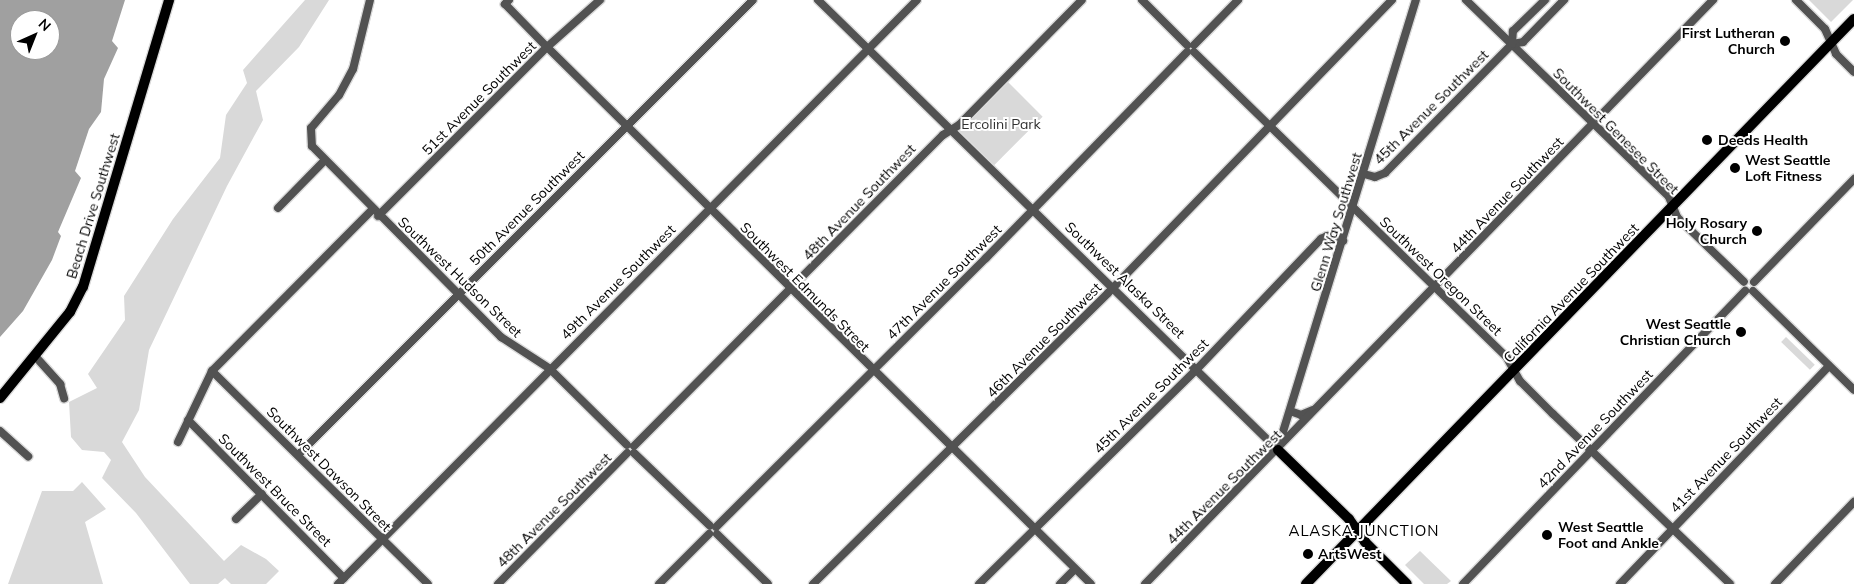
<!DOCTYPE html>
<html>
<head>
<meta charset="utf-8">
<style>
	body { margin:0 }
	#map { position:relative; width:1854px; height:584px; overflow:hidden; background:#fff; font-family:Mulish,sans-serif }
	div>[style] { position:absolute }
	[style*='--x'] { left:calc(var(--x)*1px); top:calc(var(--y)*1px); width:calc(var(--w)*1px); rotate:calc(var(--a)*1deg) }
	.green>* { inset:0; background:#d9d9d9; transform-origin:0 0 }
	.water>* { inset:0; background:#a0a0a0 }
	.roads { filter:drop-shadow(1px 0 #dbdbdb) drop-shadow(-1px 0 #dbdbdb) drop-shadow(0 1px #dbdbdb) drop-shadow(0 -1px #dbdbdb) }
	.minor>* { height:8px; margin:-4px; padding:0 4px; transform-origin:4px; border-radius:4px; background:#525252 }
	.major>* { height:10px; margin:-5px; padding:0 5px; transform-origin:5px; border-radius:5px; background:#000 }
	.dots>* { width:14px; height:14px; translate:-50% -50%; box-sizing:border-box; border:2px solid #fff; border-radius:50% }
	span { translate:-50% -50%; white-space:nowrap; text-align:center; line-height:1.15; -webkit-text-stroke:4px #fff; paint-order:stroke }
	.poi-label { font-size:14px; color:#000; font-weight:700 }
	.right { translate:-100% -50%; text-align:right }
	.left { translate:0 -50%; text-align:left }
	.street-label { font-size:14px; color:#000 }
	.park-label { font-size:14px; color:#303030 }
	.neighbourhood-label { font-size:15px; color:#000; letter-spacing:1px }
	.north { position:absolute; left:10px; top:10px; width:50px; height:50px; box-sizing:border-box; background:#fff; border:1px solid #999; border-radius:50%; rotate:44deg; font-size:14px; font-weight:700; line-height:20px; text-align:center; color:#000 }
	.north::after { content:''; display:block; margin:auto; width:18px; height:22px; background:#000; clip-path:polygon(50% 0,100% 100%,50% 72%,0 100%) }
</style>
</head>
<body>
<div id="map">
	<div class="green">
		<div style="clip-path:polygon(305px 0,329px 0,299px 47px,256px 91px,263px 120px,227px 186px,149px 350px,139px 410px,122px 442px,145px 477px,224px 561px,241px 545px,266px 559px,279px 571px,266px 584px,231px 584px,225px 578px,218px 584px,190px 584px,136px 513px,102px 478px,111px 460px,104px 452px,82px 450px,71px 437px,69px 402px,97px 388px,88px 374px,125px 320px,124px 296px,173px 219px,220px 158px,226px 115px,247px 83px,243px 70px)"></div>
		<div style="clip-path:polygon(1809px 0,1853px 0,1831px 22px)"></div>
		<div style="left:1008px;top:82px;width:49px;height:70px;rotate:45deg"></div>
		<div style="left:1786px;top:337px;width:40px;height:7px;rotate:44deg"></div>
		<div style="clip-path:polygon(82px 482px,106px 509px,85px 522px,103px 584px,8px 584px,42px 491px,73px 491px)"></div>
		<div style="clip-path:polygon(1420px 551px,1451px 581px,1447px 584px,1424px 584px,1405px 565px)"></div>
	</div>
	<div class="water">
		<div style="clip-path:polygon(evenodd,0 0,125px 0,112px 41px,118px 48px,104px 79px,101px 112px,89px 129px,75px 171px,81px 178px,58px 232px,61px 236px,52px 260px,23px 311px,0 337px,0 0,20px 20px,50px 20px,50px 50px,20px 50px,20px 20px)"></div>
	</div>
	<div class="roads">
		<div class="minor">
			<div style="--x:370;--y:0;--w:71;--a:103.8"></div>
			<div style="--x:353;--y:69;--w:30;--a:118"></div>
			<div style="--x:339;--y:95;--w:43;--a:130.3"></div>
			<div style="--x:311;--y:128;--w:18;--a:87"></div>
			<div style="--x:312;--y:146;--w:269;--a:45.3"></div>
			<div style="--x:501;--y:337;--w:59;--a:33.1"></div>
			<div style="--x:550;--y:369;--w:108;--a:44.6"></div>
			<div style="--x:509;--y:0;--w:6;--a:135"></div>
			<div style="--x:505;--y:4;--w:60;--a:45.7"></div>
			<div style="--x:547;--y:47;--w:764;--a:44.63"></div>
			<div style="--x:818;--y:0;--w:644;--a:44.37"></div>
			<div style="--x:1142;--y:0;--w:64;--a:45"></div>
			<div style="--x:1466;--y:0;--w:283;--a:44.1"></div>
			<div style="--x:1669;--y:197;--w:22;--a:68"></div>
			<div style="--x:1677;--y:217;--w:93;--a:44.1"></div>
			<div style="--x:1796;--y:0;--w:41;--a:45"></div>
			<div style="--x:1825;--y:29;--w:27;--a:66"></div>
			<div style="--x:1836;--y:54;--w:25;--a:45"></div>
			<div style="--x:1512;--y:44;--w:11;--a:-10"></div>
			<div style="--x:1523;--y:42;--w:59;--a:-45.7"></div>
			<div style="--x:1194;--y:45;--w:63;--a:-45.6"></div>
			<div style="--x:1194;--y:52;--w:436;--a:44.3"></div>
			<div style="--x:1506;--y:356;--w:29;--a:61"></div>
			<div style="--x:1520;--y:381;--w:47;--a:45"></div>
			<div style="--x:1553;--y:414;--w:245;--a:43.8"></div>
			<div style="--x:1364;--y:174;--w:11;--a:15"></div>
			<div style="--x:1375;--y:177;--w:11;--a:-22"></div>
			<div style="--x:1385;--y:173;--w:181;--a:-45.4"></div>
			<div style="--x:1512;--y:44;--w:13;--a:-86"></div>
			<div style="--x:1513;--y:31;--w:45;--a:-44.1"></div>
			<div style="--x:278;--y:208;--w:66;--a:-45.6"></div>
			<div style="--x:378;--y:216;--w:239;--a:-45"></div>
			<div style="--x:547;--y:47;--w:71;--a:-41.6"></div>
			<div style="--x:1754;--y:282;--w:144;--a:-45.8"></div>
			<div style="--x:1753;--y:291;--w:141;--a:44.4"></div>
			<div style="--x:35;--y:356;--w:38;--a:48"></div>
			<div style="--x:60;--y:384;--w:15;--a:74"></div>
			<div style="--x:212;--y:371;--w:303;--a:44.6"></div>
			<div style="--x:1290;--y:411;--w:12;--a:20"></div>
			<div style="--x:1301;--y:415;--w:13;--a:-23"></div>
			<div style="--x:188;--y:420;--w:222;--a:45.4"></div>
			<div style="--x:0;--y:431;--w:38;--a:42"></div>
			<div style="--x:178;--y:442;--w:79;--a:-64.4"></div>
			<div style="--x:212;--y:371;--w:227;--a:-45.2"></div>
			<div style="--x:634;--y:446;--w:438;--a:-45.2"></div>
			<div style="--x:943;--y:135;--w:19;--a:-32"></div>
			<div style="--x:959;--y:125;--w:175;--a:-45.5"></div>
			<div style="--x:1278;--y:448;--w:469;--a:-72.9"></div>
			<div style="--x:634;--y:453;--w:105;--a:43.8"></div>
			<div style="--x:298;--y:455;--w:643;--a:-45"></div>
			<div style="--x:236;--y:519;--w:36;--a:-44"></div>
			<div style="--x:716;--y:527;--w:381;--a:-44.9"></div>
			<div style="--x:986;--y:258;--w:288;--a:-45.7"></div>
			<div style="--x:717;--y:534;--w:71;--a:44.4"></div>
			<div style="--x:338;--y:584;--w:822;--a:-45.25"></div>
			<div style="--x:498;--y:584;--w:184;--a:-45.4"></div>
			<div style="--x:659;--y:584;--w:71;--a:-45"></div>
			<div style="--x:813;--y:584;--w:414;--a:-44.6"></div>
			<div style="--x:1108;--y:293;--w:408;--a:-45.9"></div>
			<div style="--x:979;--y:584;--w:306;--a:-44.6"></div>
			<div style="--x:1197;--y:369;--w:180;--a:-46.4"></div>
			<div style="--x:1321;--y:239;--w:7;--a:-27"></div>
			<div style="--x:1327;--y:236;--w:17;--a:17"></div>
			<div style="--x:1060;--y:584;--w:21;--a:-45"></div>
			<div style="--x:1145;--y:584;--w:815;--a:-45.8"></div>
			<div style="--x:1463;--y:584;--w:407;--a:-46.1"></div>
			<div style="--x:1620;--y:584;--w:302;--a:-46.2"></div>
			<div style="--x:1775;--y:584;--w:114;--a:-46.1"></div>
		</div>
		<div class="major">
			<div style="--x:0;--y:398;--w:111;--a:-50.9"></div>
			<div style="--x:70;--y:312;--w:28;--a:-63"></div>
			<div style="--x:83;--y:287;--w:300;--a:-73.3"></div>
			<div style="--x:1278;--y:450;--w:99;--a:44.2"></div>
			<div style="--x:1349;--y:519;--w:28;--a:55"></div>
			<div style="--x:1365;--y:542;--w:59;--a:45"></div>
			<div style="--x:1306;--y:584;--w:787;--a:-45.88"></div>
		</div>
	</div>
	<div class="dots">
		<div style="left:1785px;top:41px;background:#000"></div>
		<div style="left:1707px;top:140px;background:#000"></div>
		<div style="left:1735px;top:168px;background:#000"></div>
		<div style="left:1757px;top:231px;background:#000"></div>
		<div style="left:1741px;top:332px;background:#000"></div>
		<div style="left:1547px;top:535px;background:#000"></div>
		<div style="left:1308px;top:554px;background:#000"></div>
	</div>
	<div class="poi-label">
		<span class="right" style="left:1775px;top:41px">First Lutheran<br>Church</span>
		<span class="left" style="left:1718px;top:140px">Deeds Health</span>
		<span class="left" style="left:1745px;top:168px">West Seattle<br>Loft Fitness</span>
		<span class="right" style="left:1747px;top:231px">Holy Rosary<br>Church</span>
		<span class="right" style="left:1731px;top:332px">West Seattle<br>Christian Church</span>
		<span class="left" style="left:1558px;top:535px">West Seattle<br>Foot and Ankle</span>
		<span class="left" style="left:1318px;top:554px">ArtsWest</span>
	</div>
	<div class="street-label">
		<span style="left:479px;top:98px;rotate:-45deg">51st Avenue Southwest</span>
		<span style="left:1431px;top:107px;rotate:-45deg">45th Avenue Southwest</span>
		<span style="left:1616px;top:131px;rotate:45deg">Southwest Genesee Street</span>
		<span style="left:1507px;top:195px;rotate:-46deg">44th Avenue Southwest</span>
		<span style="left:859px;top:202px;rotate:-46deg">48th Avenue Southwest</span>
		<span style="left:93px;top:206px;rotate:-73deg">Beach Drive Southwest</span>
		<span style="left:527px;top:208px;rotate:-45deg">50th Avenue Southwest</span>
		<span style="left:1336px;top:222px;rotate:-73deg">Glenn Way Southwest</span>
		<span style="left:1441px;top:276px;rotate:44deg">Southwest Oregon Street</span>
		<span style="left:460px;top:277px;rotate:44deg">Southwest Hudson Street</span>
		<span style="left:1125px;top:280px;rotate:44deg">Southwest Alaska Street</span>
		<span style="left:618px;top:282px;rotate:-45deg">49th Avenue Southwest</span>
		<span style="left:944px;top:282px;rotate:-45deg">47th Avenue Southwest</span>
		<span style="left:805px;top:287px;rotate:45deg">Southwest Edmunds Street</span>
		<span style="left:1571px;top:293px;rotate:-46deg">California Avenue Southwest</span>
		<span style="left:1044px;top:340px;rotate:-45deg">46th Avenue Southwest</span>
		<span style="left:1151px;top:396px;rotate:-45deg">45th Avenue Southwest</span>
		<span style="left:1595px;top:429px;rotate:-46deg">42nd Avenue Southwest</span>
		<span style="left:1726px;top:455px;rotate:-46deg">41st Avenue Southwest</span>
		<span style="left:329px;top:469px;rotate:45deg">Southwest Dawson Street</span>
		<span style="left:1224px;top:487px;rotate:-45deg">44th Avenue Southwest</span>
		<span style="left:275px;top:490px;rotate:45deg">Southwest Bruce Street</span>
		<span style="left:554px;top:510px;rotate:-45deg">48th Avenue Southwest</span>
	</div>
	<div class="park-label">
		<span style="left:1001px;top:124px">Ercolini Park</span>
	</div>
	<div class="neighbourhood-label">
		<span style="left:1364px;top:531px">ALASKA JUNCTION</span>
	</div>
	<div class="north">N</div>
</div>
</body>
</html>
